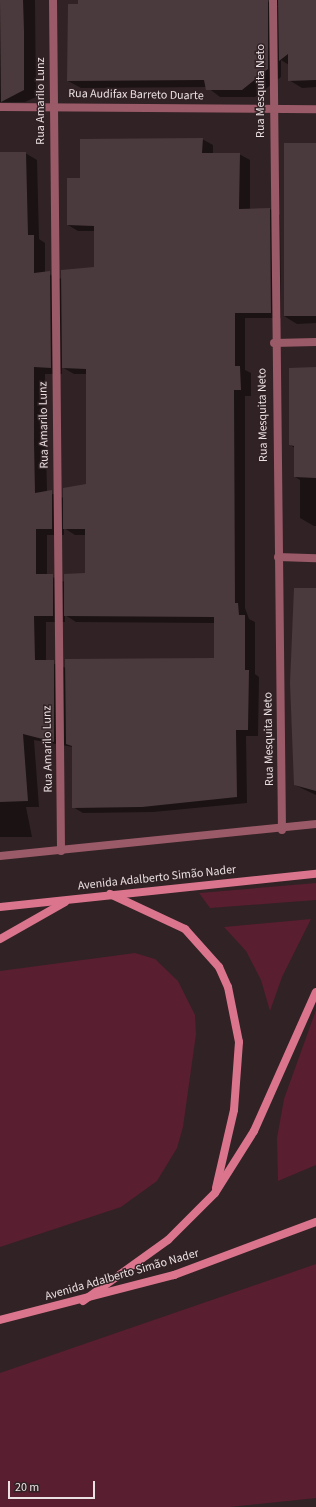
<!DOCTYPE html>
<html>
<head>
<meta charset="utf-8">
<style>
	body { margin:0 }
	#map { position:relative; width:316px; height:1507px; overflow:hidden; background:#312225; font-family:"Source Sans 3",sans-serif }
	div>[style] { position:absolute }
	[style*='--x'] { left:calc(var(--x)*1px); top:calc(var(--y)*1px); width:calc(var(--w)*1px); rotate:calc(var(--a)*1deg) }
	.green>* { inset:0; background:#591e2f }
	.shadow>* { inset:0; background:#0007 }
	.building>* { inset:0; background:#4b3a3d; transform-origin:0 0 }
	.minor>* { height:8px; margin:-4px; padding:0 4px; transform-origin:4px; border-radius:4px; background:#9a5a68 }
	.tertiary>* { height:8px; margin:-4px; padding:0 4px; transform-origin:4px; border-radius:4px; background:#9a5a68 }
	.secondary>* { height:8px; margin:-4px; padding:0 4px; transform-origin:4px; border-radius:4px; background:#db758d }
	span { translate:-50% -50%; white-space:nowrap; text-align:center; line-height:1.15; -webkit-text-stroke:3px #312225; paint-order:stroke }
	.street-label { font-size:12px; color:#ebe0e2 }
	.scale { position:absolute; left:8px; top:1481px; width:87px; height:18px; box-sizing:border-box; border:2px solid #ebe0e2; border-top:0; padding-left:5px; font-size:12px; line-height:14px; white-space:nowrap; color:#ebe0e2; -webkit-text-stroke:3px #312225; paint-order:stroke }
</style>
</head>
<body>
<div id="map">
	<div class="green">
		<div style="clip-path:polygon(316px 883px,316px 900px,210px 908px,199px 893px)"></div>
		<div style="clip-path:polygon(311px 919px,282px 977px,270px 1011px,261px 980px,246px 951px,224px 927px)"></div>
		<div style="clip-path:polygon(135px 953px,155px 959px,178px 981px,195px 1015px,196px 1034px,183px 1127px,177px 1148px,157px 1181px,121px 1207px,0 1247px,0 971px)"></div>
		<div style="clip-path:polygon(316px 1010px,316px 1165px,278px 1181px,277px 1138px,284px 1099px)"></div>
		<div style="clip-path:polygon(316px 1264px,316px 1498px,230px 1507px,0 1507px,0 1373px)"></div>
	</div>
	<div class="shadow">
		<div style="clip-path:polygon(0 0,35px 0,36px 97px,25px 102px,0 102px)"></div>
		<div style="clip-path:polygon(79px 0,265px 0,280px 8px,269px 0,316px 0,316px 87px,302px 88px,289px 80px,289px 65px,281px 60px,281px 77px,255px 97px,220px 97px,207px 87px,81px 88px,68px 81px)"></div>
		<div style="clip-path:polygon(evenodd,202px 139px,213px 145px,213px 154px,239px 154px,250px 160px,250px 210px,270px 209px,280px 215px,281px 318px,245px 318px,245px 370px,251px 373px,251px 396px,245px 396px,245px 608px,249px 619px,255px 622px,255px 674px,259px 677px,258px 736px,246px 736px,247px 803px,153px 812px,83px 813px,73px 807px,73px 747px,34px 740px,39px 807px,26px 807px,32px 837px,0 837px,0 153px,25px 153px,37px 160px,39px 239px,45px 243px,45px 273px,62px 279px,95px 268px,95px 231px,78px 231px,68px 225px,81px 179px,202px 139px,62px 367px,74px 374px,87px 374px,87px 485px,64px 498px,47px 492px,46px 448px,45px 374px,62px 374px,62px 367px,202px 139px,64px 528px,75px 535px,86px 535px,86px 574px,65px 582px,47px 575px,47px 535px,64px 535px,64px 528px,202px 139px,65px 615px,76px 622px,215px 623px,215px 659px,66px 668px,46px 661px,46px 622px,65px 622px,65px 615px)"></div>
		<div style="clip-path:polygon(316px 144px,316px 323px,297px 324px,284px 316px)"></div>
		<div style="clip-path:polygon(316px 368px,316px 526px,314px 526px,300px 518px,300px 480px,295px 477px,295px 448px,290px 445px)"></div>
		<div style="clip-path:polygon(316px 589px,316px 795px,295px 785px)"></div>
	</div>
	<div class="building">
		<div style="clip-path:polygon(0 0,23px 0,24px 32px,24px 90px,1px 102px)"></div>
		<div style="clip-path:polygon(78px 0,268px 0,268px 69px,242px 90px,206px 90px,204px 80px,67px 81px,68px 4px,78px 4px)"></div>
		<div style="clip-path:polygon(278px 0,316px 0,316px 80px,288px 81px,288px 54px,279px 61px)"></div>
		<div style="clip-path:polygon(203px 138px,202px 153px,240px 153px,239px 209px,270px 208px,271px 313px,235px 313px,235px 366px,240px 366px,241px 390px,234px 390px,235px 603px,238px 603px,239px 615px,245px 615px,245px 670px,249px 670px,248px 730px,236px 730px,237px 797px,142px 807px,72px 808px,72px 746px,66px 744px,65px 659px,214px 658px,214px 617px,64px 616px,64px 574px,85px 573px,85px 529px,63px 529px,63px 488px,86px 484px,86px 369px,62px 368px,61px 270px,94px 267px,94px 226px,67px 225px,67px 178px,80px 178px,80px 139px)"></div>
		<div style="left:316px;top:143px;width:173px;height:32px;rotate:90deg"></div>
		<div style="clip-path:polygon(0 152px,26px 152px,28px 235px,34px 235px,34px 273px,50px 271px,51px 368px,34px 367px,34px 441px,35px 493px,52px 490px,52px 529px,36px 529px,36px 574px,53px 574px,53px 616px,34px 616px,35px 660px,54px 660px,54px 742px,23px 734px,28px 801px,0 802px)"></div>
		<div style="clip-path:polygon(316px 367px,316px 478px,294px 477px,294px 446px,289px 445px,289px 368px)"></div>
		<div style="clip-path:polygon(294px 588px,316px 588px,316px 791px,294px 785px,290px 683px)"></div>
	</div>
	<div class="minor">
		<div style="--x:53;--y:0;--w:851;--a:89.46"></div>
		<div style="--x:273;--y:0;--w:830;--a:89.38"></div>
		<div style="--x:0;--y:107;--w:316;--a:0.4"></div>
		<div style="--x:274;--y:343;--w:42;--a:-1.4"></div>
		<div style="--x:278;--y:557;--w:38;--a:2"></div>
	</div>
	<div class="tertiary">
		<div style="--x:0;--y:856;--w:318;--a:-5.8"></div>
	</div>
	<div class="secondary">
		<div style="--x:110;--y:894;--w:83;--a:25"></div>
		<div style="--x:185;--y:929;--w:51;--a:48.2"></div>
		<div style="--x:219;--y:967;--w:22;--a:66"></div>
		<div style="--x:228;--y:987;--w:56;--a:78.7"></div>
		<div style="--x:239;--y:1042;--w:68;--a:94.2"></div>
		<div style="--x:234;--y:1110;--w:80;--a:103"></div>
		<div style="--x:0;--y:907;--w:318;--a:-6"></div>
		<div style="--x:0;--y:939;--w:75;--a:-29.6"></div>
		<div style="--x:83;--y:1301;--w:105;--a:-35.7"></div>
		<div style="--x:168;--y:1240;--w:66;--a:-45"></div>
		<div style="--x:215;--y:1193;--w:73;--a:-57.8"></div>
		<div style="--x:254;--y:1131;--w:152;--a:-66"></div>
		<div style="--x:0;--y:1320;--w:180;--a:-14.5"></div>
		<div style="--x:174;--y:1275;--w:152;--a:-20.5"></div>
	</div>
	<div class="street-label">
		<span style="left:261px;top:91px;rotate:-90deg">Rua Mesquita Neto</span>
		<span style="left:136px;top:95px;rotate:1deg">Rua Audifax Barreto Duarte</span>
		<span style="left:41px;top:101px;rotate:-90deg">Rua Amarilo Lunz</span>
		<span style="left:263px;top:415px;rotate:-91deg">Rua Mesquita Neto</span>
		<span style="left:44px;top:425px;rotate:-91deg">Rua Amarilo Lunz</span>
		<span style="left:269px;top:739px;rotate:-91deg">Rua Mesquita Neto</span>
		<span style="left:48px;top:749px;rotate:-91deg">Rua Amarilo Lunz</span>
		<span style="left:157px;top:878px;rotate:-6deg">Avenida Adalberto Simão Nader</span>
		<span style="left:122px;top:1275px;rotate:-16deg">Avenida Adalberto Simão Nader</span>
	</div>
	<div class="scale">20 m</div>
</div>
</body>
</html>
